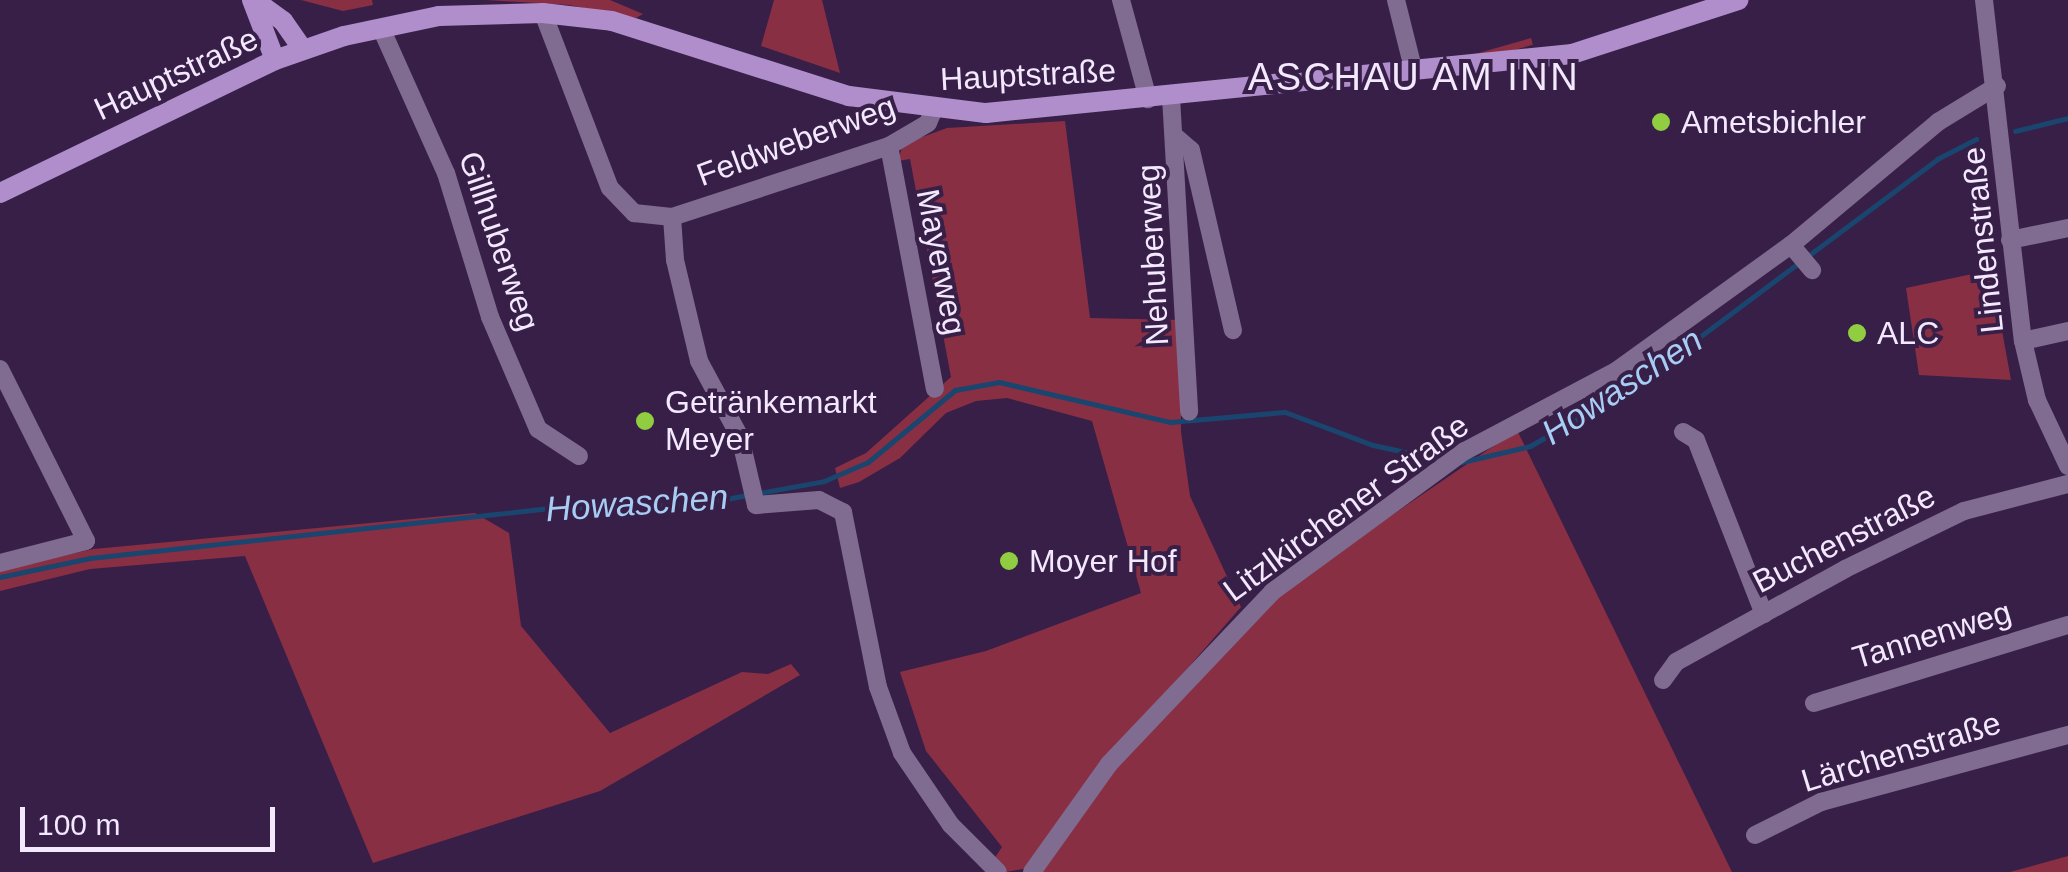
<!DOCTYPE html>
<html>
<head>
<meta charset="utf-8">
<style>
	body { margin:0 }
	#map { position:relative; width:2068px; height:872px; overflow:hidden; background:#371f48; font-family:Helvetica,sans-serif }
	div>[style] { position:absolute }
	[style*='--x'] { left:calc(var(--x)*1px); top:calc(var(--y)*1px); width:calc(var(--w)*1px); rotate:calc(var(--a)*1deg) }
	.green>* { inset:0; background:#892f44; transform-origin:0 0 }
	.stream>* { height:5px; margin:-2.5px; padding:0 2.5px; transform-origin:2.5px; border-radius:2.5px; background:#1a456e }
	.street>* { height:18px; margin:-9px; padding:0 9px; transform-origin:9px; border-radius:9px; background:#806b91 }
	.secondary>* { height:20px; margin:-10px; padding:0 10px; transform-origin:10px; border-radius:10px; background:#b08dcb }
	.dots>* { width:28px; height:28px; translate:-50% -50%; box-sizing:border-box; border:5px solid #371f48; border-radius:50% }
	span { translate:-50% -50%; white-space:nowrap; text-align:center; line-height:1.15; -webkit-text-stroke:8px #371f48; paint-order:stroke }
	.street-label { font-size:32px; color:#f3e8fd }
	.poi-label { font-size:32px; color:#f3e8fd }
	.left { translate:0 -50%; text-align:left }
	.water-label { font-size:35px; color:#a8cdf4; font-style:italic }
	.quarter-label { font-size:38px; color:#f3e8fd; letter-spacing:2.5px }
	.scale { position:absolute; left:20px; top:807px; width:255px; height:45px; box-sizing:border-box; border:5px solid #f3e8fd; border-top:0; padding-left:12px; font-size:30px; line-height:35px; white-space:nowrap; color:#f3e8fd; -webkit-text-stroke:8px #371f48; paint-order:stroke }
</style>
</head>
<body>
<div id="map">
	<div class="green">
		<div style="clip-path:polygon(301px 0,372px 0,373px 5px,343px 11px)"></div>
		<div style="clip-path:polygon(486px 0,610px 0,643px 14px,636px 18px,569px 5px)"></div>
		<div style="clip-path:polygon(774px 0,822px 0,840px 73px,761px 46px)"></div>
		<div style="left:1531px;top:38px;width:7px;height:110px;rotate:74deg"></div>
		<div style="clip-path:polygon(1065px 121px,1090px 318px,1181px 320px,1181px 432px,1190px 496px,1241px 607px,1109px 758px,1028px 868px,1006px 872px,992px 862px,1002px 847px,926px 751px,900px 672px,986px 651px,1141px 593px,1092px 421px,1007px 398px,976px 401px,946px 413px,900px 458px,859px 482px,840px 488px,835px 468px,866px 453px,951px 377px,910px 159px,898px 161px,903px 144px,947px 128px)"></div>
		<div style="clip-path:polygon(1991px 270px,2011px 380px,1919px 375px,1906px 288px)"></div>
		<div style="clip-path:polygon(1517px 430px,1732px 872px,1041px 872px,1117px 765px,1285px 588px)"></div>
		<div style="clip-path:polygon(475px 513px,509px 533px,521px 626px,610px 733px,742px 672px,768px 674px,791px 664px,800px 675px,600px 791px,373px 863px,245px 556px,90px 569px,0 591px,0 569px,94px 549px)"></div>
		<div style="clip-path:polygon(2068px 856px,2068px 872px,2010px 872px)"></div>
	</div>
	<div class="stream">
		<div style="--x:2015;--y:131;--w:55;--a:-13.8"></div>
		<div style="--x:1462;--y:462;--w:70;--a:-13.2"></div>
		<div style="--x:1530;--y:446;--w:115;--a:-29.7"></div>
		<div style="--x:1630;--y:389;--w:384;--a:-36.8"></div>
		<div style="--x:1937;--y:159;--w:44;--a:-27.1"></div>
		<div style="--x:0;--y:577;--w:92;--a:-11.9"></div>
		<div style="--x:90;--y:558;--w:463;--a:-6.2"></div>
		<div style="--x:550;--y:508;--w:148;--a:-1.5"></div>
		<div style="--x:698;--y:504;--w:128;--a:-10.3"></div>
		<div style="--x:824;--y:481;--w:48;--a:-23.4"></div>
		<div style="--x:868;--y:462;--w:113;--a:-39.6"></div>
		<div style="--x:955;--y:390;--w:45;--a:-10.3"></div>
		<div style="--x:999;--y:382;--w:176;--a:13.2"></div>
		<div style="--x:1170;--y:422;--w:115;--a:-5"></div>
		<div style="--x:1285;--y:412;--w:94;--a:20.6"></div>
		<div style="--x:1373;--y:445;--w:70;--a:12.4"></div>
	</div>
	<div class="street">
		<div style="--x:1121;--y:0;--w:103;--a:74.7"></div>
		<div style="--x:1396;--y:0;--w:74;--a:76"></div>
		<div style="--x:1984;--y:0;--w:343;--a:83.5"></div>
		<div style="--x:2023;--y:341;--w:61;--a:76.7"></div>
		<div style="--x:2037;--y:400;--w:73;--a:64.8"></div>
		<div style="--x:543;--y:13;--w:187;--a:69.1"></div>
		<div style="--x:610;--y:188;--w:35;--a:46"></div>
		<div style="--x:634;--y:213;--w:38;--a:6"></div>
		<div style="--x:672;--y:217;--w:228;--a:-18.1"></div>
		<div style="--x:889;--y:146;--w:45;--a:-30.5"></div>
		<div style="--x:928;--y:123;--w:13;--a:-67"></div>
		<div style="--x:381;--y:28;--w:159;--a:65.9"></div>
		<div style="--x:446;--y:173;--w:151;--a:73"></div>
		<div style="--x:490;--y:317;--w:122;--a:66.8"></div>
		<div style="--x:538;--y:429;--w:49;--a:33.4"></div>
		<div style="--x:1171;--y:97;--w:315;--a:86.7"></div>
		<div style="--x:1177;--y:138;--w:18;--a:41"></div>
		<div style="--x:1191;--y:150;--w:185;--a:76.9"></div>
		<div style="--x:889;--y:146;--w:247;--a:79.3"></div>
		<div style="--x:672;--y:217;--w:43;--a:86"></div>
		<div style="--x:675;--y:260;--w:104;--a:76.6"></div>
		<div style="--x:699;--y:361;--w:86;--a:61.7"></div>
		<div style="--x:740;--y:437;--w:70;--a:76.8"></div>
		<div style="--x:756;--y:505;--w:63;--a:-4.5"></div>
		<div style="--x:819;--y:500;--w:27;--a:27"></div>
		<div style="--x:843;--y:512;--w:178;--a:78.7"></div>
		<div style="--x:878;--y:687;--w:70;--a:70"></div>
		<div style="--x:902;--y:753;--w:87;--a:55.8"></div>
		<div style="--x:951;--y:825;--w:66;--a:45"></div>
		<div style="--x:2010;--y:240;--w:59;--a:-11.7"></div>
		<div style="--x:1791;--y:245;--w:33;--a:50"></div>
		<div style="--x:2023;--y:341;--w:46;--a:-12.5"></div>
		<div style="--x:0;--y:369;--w:192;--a:63.4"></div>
		<div style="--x:86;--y:541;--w:89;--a:165.7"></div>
		<div style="--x:1683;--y:432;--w:15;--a:32"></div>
		<div style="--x:1696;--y:440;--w:187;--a:68.7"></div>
		<div style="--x:1663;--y:680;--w:22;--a:-54"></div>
		<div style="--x:1676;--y:662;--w:193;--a:-28.8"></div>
		<div style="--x:1845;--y:569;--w:132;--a:-26"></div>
		<div style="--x:1964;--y:511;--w:107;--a:-14.6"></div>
		<div style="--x:1814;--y:703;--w:266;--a:-17.1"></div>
		<div style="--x:1755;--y:835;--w:74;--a:-26.6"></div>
		<div style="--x:1821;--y:802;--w:256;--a:-15.2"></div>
		<div style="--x:1032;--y:872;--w:133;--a:-54.5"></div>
		<div style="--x:1109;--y:764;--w:237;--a:-46.5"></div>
		<div style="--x:1272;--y:592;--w:239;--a:-36.2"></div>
		<div style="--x:1465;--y:451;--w:171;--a:-27.9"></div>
		<div style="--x:1616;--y:371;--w:216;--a:-35.8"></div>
		<div style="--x:1791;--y:245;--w:192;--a:-39.9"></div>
		<div style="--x:1938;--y:122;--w:69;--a:-31.4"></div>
	</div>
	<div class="secondary">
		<div style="--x:252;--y:0;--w:64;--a:69"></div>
		<div style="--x:254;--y:0;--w:36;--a:36"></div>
		<div style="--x:283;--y:21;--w:35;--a:55"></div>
		<div style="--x:0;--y:193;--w:305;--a:-25.8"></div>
		<div style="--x:275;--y:60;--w:73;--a:-19.2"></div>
		<div style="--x:344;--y:36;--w:97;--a:-11.9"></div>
		<div style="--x:439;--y:16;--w:104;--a:-1.7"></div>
		<div style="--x:543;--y:13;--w:69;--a:6.6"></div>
		<div style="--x:612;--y:21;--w:249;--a:17.6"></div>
		<div style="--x:849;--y:96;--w:138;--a:7.1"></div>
		<div style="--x:986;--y:113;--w:589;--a:-5.75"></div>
		<div style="--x:1572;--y:54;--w:175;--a:-18"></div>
	</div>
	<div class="dots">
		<div style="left:1661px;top:122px;background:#90cd40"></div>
		<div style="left:1857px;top:333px;background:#90cd40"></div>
		<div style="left:645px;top:421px;background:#90cd40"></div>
		<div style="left:1009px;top:561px;background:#90cd40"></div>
	</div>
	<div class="street-label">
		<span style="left:176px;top:74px;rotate:-25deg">Hauptstraße</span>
		<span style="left:1028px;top:75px;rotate:-3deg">Hauptstraße</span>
		<span style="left:796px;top:141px;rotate:-20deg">Feldweberweg</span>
		<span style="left:1983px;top:240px;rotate:-96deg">Lindenstraße</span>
		<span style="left:499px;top:241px;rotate:71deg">Gillhuberweg</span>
		<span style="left:1153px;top:255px;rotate:-93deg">Nehuberweg</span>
		<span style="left:941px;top:262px;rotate:79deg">Mayerweg</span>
		<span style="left:1346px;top:508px;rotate:-36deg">Litzlkirchener Straße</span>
		<span style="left:1844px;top:539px;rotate:-27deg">Buchenstraße</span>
		<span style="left:1932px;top:635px;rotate:-17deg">Tannenweg</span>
		<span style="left:1901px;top:752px;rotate:-17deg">Lärchenstraße</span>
	</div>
	<div class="poi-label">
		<span class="left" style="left:1681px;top:122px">Ametsbichler</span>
		<span class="left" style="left:1877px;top:333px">ALC</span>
		<span class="left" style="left:665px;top:421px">Getränkemarkt<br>Meyer</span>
		<span class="left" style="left:1029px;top:561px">Moyer Hof</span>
	</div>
	<div class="water-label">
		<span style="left:1622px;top:386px;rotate:-33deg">Howaschen</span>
		<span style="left:637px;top:503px;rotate:-4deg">Howaschen</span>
	</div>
	<div class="quarter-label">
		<span style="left:1414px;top:78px">ASCHAU AM INN</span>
	</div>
	<div class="scale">100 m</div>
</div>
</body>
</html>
